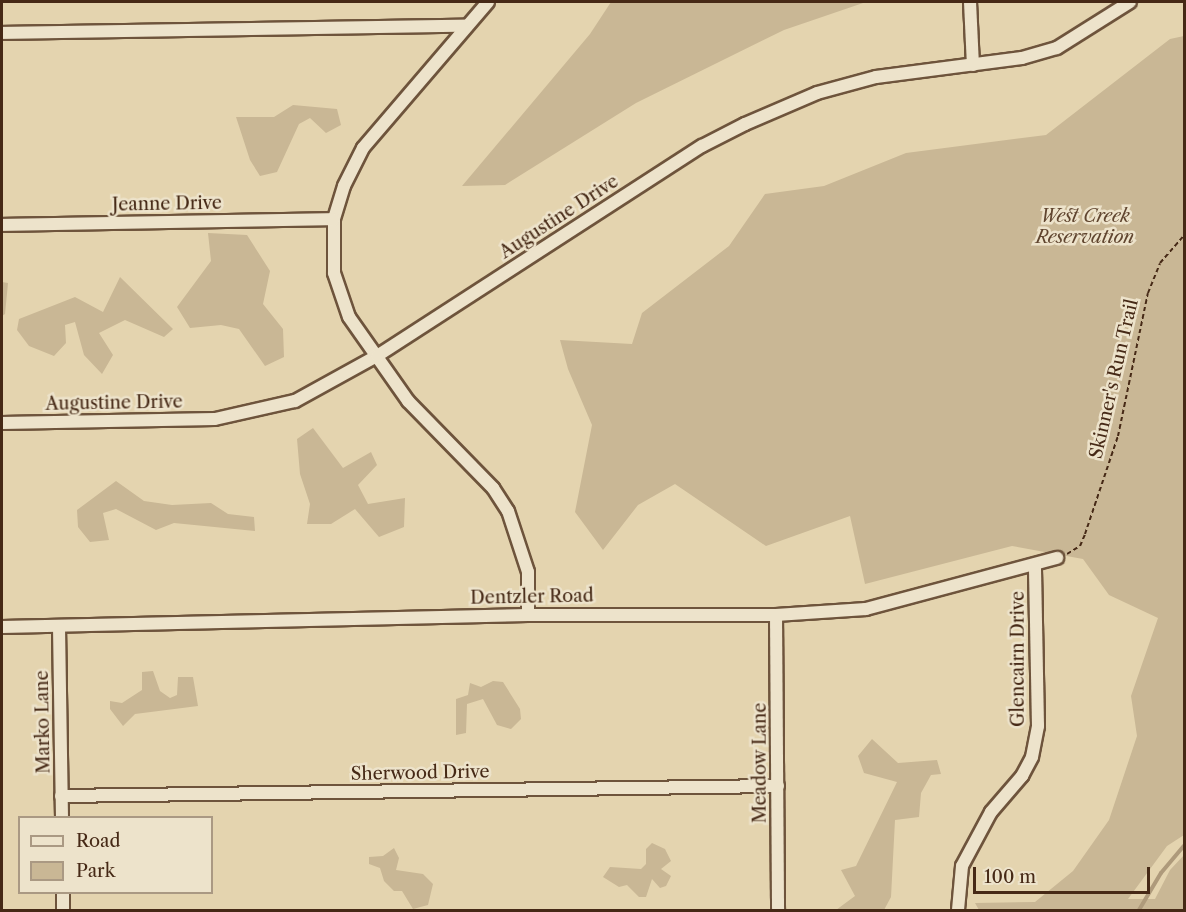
<!DOCTYPE html>
<html>
<head>
<meta charset="utf-8">
<style>
	body { margin:0 }
	#map { position:relative; width:1186px; height:912px; overflow:hidden; background:#e4d4af; font-family:"Libre Caslon Text",serif }
	div>[style] { position:absolute }
	[style*='--x'] { left:calc(var(--x)*1px); top:calc(var(--y)*1px); width:calc(var(--w)*1px); rotate:calc(var(--a)*1deg) }
	.green>* { inset:0; background:#c9b795 }
	.stream>* { height:4px; margin:-2px; padding:0 2px; transform-origin:2px; border-radius:2px; background:#ae9a7b }
	.path>* { height:2px; margin-top:-1px; transform-origin:0; background:repeating-linear-gradient(90deg,#462916 0 4.5px,transparent 0 7.5px) }
	.roads { filter:drop-shadow(2px 0 #6e543c) drop-shadow(-2px 0 #6e543c) drop-shadow(0 2px #6e543c) drop-shadow(0 -2px #6e543c) }
	.minor>* { height:12px; margin:-6px; padding:0 6px; transform-origin:6px; border-radius:6px; background:#ede3cb }
	span { translate:-50% -50%; white-space:nowrap; text-align:center; line-height:1.15; -webkit-text-stroke:5px #ede3cb; paint-order:stroke }
	.street-label { font-size:18px; color:#462916 }
	.park-label { font-size:18px; color:#60452f; font-style:italic }
	.frame { position:absolute; inset:0; border:3px solid #462916; pointer-events:none }
	.legend { position:absolute; left:18px; top:816px; width:195px; height:78px; box-sizing:border-box; background:#ede3cb; border:2px solid #aa9983; margin:0; padding:8px 10px; list-style:none; font-size:18px; color:#462916 }
	.legend li { display:flex; align-items:center; gap:12px; height:30px }
	.legend b { width:30px; border:2px solid #aa9983 }
	.scale { position:absolute; left:973px; top:867px; width:177px; height:27px; box-sizing:border-box; border:3px solid #462916; border-top:0; padding-left:8px; font-size:18px; line-height:21px; white-space:nowrap; color:#462916; -webkit-text-stroke:4px #ede3cb; paint-order:stroke }
</style>
</head>
<body>
<div id="map">
	<div class="green">
		<div style="clip-path:polygon(611px 2px,866px 2px,784px 30px,636px 103px,505px 185px,462px 186px,590px 34px)"></div>
		<div style="clip-path:polygon(1184px 36px,1184px 835px,1167px 846px,1128px 899px,1155px 899px,1170px 870px,1184px 855px,1184px 910px,979px 910px,975px 903px,1035px 902px,1073px 871px,1109px 820px,1137px 736px,1131px 696px,1158px 618px,1109px 595px,1083px 559px,1012px 546px,865px 584px,850px 516px,766px 546px,675px 484px,638px 505px,603px 550px,575px 512px,592px 425px,568px 369px,560px 340px,632px 344px,642px 313px,729px 246px,765px 194px,824px 186px,906px 153px,1046px 135px,1170px 39px)"></div>
		<div style="clip-path:polygon(293px 105px,337px 109px,341px 125px,326px 133px,310px 118px,299px 124px,277px 172px,260px 176px,250px 160px,236px 117px,274px 117px)"></div>
		<div style="clip-path:polygon(208px 233px,247px 235px,270px 271px,263px 304px,283px 329px,284px 357px,265px 366px,239px 329px,221px 325px,190px 328px,177px 307px,211px 261px)"></div>
		<div style="clip-path:polygon(120px 277px,173px 329px,164px 337px,125px 320px,99px 333px,113px 355px,102px 374px,84px 355px,75px 322px,65px 325px,66px 343px,54px 356px,29px 346px,17px 330px,19px 319px,75px 297px,103px 312px)"></div>
		<div style="clip-path:polygon(2px 282px,8px 283px,5px 314px,2px 316px)"></div>
		<div style="clip-path:polygon(313px 428px,343px 468px,371px 452px,377px 465px,358px 485px,368px 504px,405px 498px,404px 527px,379px 537px,355px 509px,331px 524px,307px 524px,310px 504px,300px 474px,297px 439px)"></div>
		<div style="clip-path:polygon(116px 481px,144px 501px,172px 505px,211px 503px,228px 514px,254px 517px,255px 531px,174px 523px,156px 530px,116px 509px,103px 513px,109px 540px,90px 542px,78px 527px,77px 510px)"></div>
		<div style="clip-path:polygon(153px 671px,160px 691px,170px 698px,177px 695px,178px 677px,193px 677px,198px 706px,135px 714px,123px 726px,110px 709px,110px 701px,122px 703px,142px 690px,142px 672px)"></div>
		<div style="clip-path:polygon(493px 681px,503px 682px,520px 709px,521px 719px,511px 729px,497px 725px,483px 699px,467px 704px,466px 733px,456px 735px,456px 699px,468px 695px,470px 683px,481px 687px)"></div>
		<div style="clip-path:polygon(872px 739px,898px 763px,937px 760px,941px 774px,931px 775px,921px 793px,919px 817px,895px 820px,891px 897px,884px 910px,836px 910px,855px 896px,841px 870px,856px 866px,897px 782px,864px 773px,858px 756px)"></div>
		<div style="clip-path:polygon(652px 843px,665px 849px,671px 861px,661px 869px,671px 876px,666px 886px,660px 888px,652px 879px,646px 897px,639px 897px,627px 885px,619px 887px,603px 877px,610px 867px,641px 869px,646px 864px,646px 849px)"></div>
		<div style="clip-path:polygon(394px 848px,399px 858px,396px 870px,423px 874px,433px 884px,428px 905px,413px 909px,402px 891px,394px 891px,384px 881px,380px 868px,369px 864px,369px 857px,383px 856px)"></div>
	</div>
	<div class="stream">
		<div style="--x:1139;--y:910;--w:43;--a:-59.3"></div>
		<div style="--x:1161;--y:873;--w:35;--a:-50"></div>
	</div>
	<div class="path">
		<div style="--x:1067;--y:554;--w:15;--a:-32"></div>
		<div style="--x:1080;--y:546;--w:13;--a:-67"></div>
		<div style="--x:1085;--y:534;--w:103;--a:-71.4"></div>
		<div style="--x:1118;--y:436;--w:146;--a:-78.2"></div>
		<div style="--x:1148;--y:293;--w:32;--a:-68"></div>
		<div style="--x:1160;--y:263;--w:37;--a:-49"></div>
	</div>
	<div class="roads">
		<div class="minor">
			<div style="--x:488;--y:2;--w:192;--a:130.6"></div>
			<div style="--x:363;--y:148;--w:42;--a:116.6"></div>
			<div style="--x:344;--y:186;--w:34;--a:107"></div>
			<div style="--x:334;--y:219;--w:54;--a:90"></div>
			<div style="--x:334;--y:273;--w:46;--a:71.2"></div>
			<div style="--x:349;--y:317;--w:103;--a:54.9"></div>
			<div style="--x:408;--y:401;--w:122;--a:45.7"></div>
			<div style="--x:493;--y:488;--w:27;--a:57"></div>
			<div style="--x:508;--y:511;--w:64;--a:71.8"></div>
			<div style="--x:528;--y:572;--w:43;--a:90"></div>
			<div style="--x:970;--y:2;--w:63;--a:87.3"></div>
			<div style="--x:2;--y:33;--w:465;--a:-0.9"></div>
			<div style="--x:2;--y:225;--w:332;--a:-1"></div>
			<div style="--x:2;--y:423;--w:213;--a:-1.1"></div>
			<div style="--x:215;--y:419;--w:82;--a:-12.7"></div>
			<div style="--x:295;--y:401;--w:94;--a:-28.8"></div>
			<div style="--x:377;--y:356;--w:387;--a:-32.9"></div>
			<div style="--x:702;--y:146;--w:48;--a:-27.1"></div>
			<div style="--x:745;--y:124;--w:78;--a:-23.3"></div>
			<div style="--x:817;--y:93;--w:61;--a:-15.2"></div>
			<div style="--x:876;--y:77;--w:147;--a:-7.4"></div>
			<div style="--x:1022;--y:58;--w:36;--a:-16"></div>
			<div style="--x:1057;--y:48;--w:86;--a:-32.2"></div>
			<div style="--x:776;--y:615;--w:295;--a:89.6"></div>
			<div style="--x:2;--y:627;--w:526;--a:-1.31"></div>
			<div style="--x:528;--y:615;--w:248;--a:0"></div>
			<div style="--x:776;--y:615;--w:90;--a:-3.8"></div>
			<div style="--x:866;--y:609;--w:198;--a:-15"></div>
			<div style="--x:59;--y:627;--w:191;--a:89.1"></div>
			<div style="--x:61;--y:796;--w:717;--a:-0.8"></div>
			<div style="--x:63;--y:892;--w:18;--a:90"></div>
			<div style="--x:958;--y:910;--w:44;--a:-84.8"></div>
			<div style="--x:962;--y:866;--w:61;--a:-61.8"></div>
			<div style="--x:991;--y:812;--w:48;--a:-49.3"></div>
			<div style="--x:1022;--y:776;--w:21;--a:-62"></div>
			<div style="--x:1032;--y:757;--w:32;--a:-79"></div>
			<div style="--x:1038;--y:726;--w:161;--a:-91.1"></div>
		</div>
	</div>
	<div class="street-label">
		<span style="left:167px;top:204px;rotate:-1deg">Jeanne Drive</span>
		<span style="left:559px;top:217px;rotate:-33deg">Augustine Drive</span>
		<span style="left:1114px;top:379px;rotate:-77deg">Skinner's Run Trail</span>
		<span style="left:114px;top:403px;rotate:-1deg">Augustine Drive</span>
		<span style="left:532px;top:597px;rotate:-1deg">Dentzler Road</span>
		<span style="left:1018px;top:659px;rotate:-90deg">Glencairn Drive</span>
		<span style="left:43px;top:722px;rotate:-91deg">Marko Lane</span>
		<span style="left:760px;top:763px;rotate:-90deg">Meadow Lane</span>
		<span style="left:420px;top:773px;rotate:-1deg">Sherwood Drive</span>
	</div>
	<div class="park-label">
		<span style="left:1085px;top:227px">West Creek<br>Reservation</span>
	</div>
	<div class="frame"></div>
	<ul class="legend">
	<li><b style="height:8px;background:#ede3cb"></b>Road</li>
	<li><b style="height:16px;background:#c9b795"></b>Park</li>
	</ul>
	<div class="scale">100 m</div>
</div>
</body>
</html>
